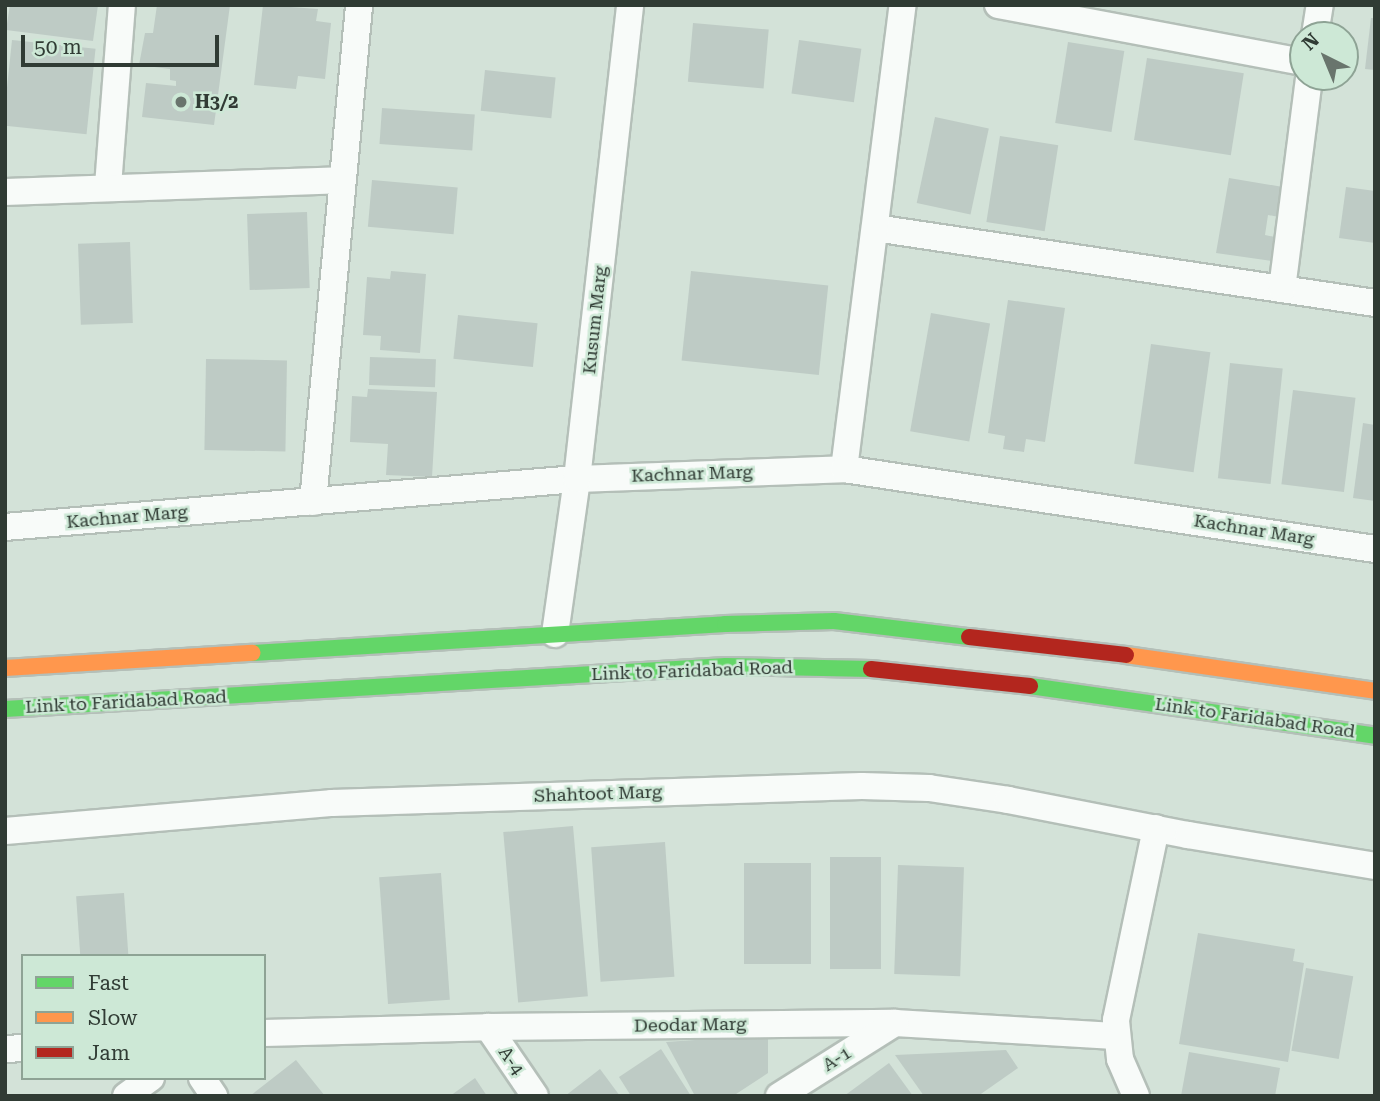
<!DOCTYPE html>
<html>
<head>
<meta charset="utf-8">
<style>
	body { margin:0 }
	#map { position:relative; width:1380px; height:1101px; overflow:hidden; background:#d3e2d8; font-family:"Roboto Serif",serif }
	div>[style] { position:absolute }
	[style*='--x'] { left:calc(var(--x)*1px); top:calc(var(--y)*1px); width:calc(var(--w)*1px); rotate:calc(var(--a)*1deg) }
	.building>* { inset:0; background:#becbc5; transform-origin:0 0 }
	.roads { filter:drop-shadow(2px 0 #b4bfb8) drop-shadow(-2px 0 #b4bfb8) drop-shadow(0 2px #b4bfb8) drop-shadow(0 -2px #b4bfb8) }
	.street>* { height:26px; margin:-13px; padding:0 13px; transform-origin:13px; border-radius:13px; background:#f8fbf9 }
	.fast>* { height:16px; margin:-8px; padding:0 8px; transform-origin:8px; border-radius:8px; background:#63d668 }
	.slow>* { height:16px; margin:-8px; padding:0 8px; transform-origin:8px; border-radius:8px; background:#ff974d }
	.jam>* { height:16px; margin:-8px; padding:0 8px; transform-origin:8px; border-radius:8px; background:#b3261e }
	.dots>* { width:19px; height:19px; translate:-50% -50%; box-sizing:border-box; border:4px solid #cde8d6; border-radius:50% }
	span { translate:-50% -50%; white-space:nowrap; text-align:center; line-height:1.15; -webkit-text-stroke:5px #cde8d6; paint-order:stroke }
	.poi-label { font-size:18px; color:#303b34; font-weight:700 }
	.left { translate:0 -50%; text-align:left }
	.street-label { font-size:18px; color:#303b34 }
	.frame { position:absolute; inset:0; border:7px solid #303b34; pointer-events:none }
	.legend { position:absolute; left:21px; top:954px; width:245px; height:126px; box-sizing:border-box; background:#cde8d6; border:2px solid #8ea395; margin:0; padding:9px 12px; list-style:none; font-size:21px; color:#303b34 }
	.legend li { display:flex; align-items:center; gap:14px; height:35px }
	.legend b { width:35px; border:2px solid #8ea395 }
	.north { position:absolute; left:1289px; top:21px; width:70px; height:70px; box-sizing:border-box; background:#cde8d6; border:2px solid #8ea395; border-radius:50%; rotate:317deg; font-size:19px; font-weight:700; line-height:28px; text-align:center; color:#303b34 }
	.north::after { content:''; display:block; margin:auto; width:24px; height:32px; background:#69756d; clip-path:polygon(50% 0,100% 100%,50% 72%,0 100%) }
	.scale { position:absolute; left:21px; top:35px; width:198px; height:32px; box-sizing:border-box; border:4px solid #303b34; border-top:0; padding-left:9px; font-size:21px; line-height:24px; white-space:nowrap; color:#303b34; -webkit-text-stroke:5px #cde8d6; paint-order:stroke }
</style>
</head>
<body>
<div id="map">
	<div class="building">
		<div style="clip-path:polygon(10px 5px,98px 5px,93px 41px,6px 30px)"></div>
		<div style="clip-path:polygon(157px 5px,230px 5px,214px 125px,142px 117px,146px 83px,176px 86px,176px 81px,170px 80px,170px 69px,139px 65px,145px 33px,153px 33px)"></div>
		<div style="clip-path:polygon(263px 5px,318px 9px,316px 21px,331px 23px,325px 79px,298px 76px,296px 89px,254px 85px)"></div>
		<div style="clip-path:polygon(1371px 18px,1375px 18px,1375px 70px,1365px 69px)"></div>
		<div style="left:693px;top:23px;width:76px;height:59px;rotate:5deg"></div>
		<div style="left:12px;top:40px;width:84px;height:86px;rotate:6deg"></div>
		<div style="left:799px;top:40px;width:63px;height:54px;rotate:8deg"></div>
		<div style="left:1068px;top:42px;width:57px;height:82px;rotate:9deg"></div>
		<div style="left:1147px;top:58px;width:98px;height:83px;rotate:9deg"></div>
		<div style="left:485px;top:70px;width:71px;height:41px;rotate:6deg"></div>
		<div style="left:382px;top:108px;width:93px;height:36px;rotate:4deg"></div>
		<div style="left:935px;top:117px;width:55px;height:88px;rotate:12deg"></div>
		<div style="left:1000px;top:136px;width:59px;height:87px;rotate:9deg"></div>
		<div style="clip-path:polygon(1229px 178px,1283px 187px,1279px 217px,1268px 215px,1265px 235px,1275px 237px,1272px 261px,1216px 253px)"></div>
		<div style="left:372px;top:180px;width:86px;height:47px;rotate:5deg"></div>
		<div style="clip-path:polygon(1346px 187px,1375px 191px,1375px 243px,1339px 238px)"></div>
		<div style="left:307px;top:212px;width:76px;height:60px;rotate:88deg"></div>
		<div style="left:130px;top:242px;width:81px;height:52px;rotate:88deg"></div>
		<div style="clip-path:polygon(391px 271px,426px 274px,420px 353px,380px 350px,381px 336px,363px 335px,367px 277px,390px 279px)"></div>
		<div style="left:691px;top:271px;width:138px;height:90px;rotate:6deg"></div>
		<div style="clip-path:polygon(1008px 300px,1065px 308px,1045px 442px,1026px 439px,1024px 452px,1003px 449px,1005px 436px,988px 433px)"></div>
		<div style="left:931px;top:313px;width:60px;height:120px;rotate:10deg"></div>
		<div style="left:458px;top:315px;width:80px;height:44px;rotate:6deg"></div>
		<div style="left:1151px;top:344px;width:60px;height:121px;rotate:8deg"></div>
		<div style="left:370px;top:357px;width:66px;height:28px;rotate:2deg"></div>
		<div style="left:206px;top:359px;width:81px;height:91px;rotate:1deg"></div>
		<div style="left:1230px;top:363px;width:53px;height:116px;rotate:6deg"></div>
		<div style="clip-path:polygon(368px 389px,437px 392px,432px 477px,386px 475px,388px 444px,350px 442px,352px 396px,367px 397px)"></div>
		<div style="left:1293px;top:390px;width:63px;height:95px;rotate:7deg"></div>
		<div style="clip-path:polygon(1363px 423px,1375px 425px,1375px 501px,1353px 498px)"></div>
		<div style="left:573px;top:826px;width:171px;height:70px;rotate:85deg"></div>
		<div style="left:665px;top:842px;width:135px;height:74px;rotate:86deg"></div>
		<div style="left:830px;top:857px;width:51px;height:112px"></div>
		<div style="left:744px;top:863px;width:67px;height:101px"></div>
		<div style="left:898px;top:865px;width:66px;height:109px;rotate:2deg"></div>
		<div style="left:441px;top:873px;width:127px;height:62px;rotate:86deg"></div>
		<div style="left:124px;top:893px;width:63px;height:48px;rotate:86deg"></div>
		<div style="clip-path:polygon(1198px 933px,1295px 949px,1293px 961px,1304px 963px,1288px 1062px,1179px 1044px)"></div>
		<div style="left:1306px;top:968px;width:48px;height:84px;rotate:10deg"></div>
		<div style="clip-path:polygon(768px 1035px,768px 1073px,733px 1096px,695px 1096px,666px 1042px)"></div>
		<div style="clip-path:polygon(661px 1049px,691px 1096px,631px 1096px,619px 1077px)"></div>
		<div style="clip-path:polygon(1006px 1050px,1018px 1068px,978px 1096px,924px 1096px,895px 1055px)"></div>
		<div style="clip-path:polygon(1189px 1052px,1280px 1068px,1275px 1096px,1181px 1096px)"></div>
		<div style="clip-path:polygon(296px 1060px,325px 1096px,250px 1096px)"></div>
		<div style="clip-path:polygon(889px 1063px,913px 1096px,844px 1096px)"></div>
		<div style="clip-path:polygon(600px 1069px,620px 1096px,565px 1096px)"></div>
		<div style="clip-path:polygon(475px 1078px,487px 1096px,450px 1096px)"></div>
	</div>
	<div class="roads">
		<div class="street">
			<div style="--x:998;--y:5;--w:310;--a:10.6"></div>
			<div style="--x:1315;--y:35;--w:30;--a:-81"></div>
			<div style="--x:108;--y:186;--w:182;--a:-85.6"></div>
			<div style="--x:5;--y:192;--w:336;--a:-2"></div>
			<div style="--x:875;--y:228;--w:506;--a:8.53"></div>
			<div style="--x:1282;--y:289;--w:214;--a:-82.7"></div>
			<div style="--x:844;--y:469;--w:468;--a:-82.8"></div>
			<div style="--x:313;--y:502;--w:499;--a:-84.7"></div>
			<div style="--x:5;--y:527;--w:574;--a:-4.8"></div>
			<div style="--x:577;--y:479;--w:267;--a:-2.1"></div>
			<div style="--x:844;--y:469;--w:537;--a:8.57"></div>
			<div style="--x:555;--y:634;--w:157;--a:-81.9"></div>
			<div style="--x:577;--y:479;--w:477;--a:-83.6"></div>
			<div style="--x:5;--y:831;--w:328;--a:-4.9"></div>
			<div style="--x:332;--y:803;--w:530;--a:-1.84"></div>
			<div style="--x:862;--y:786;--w:67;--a:1.7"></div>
			<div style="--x:929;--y:788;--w:80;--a:8.6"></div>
			<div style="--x:1008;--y:800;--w:183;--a:11"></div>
			<div style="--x:1188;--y:835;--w:190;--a:9.4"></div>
			<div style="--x:488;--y:1027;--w:83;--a:55.7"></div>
			<div style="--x:264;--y:1033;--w:224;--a:-1.5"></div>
			<div style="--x:488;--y:1027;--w:407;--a:-0.6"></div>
			<div style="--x:895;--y:1023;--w:220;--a:3.4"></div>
			<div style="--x:5;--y:1049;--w:18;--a:-3"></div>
			<div style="--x:202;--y:1078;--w:22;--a:56"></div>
			<div style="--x:126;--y:1096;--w:31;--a:-36"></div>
			<div style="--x:779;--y:1096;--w:137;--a:-32.2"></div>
			<div style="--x:1136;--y:1096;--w:40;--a:-113.4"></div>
			<div style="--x:1120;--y:1059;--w:39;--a:-96"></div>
			<div style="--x:1116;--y:1020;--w:196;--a:-78.2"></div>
		</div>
		<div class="fast">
			<div style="--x:253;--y:653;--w:473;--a:-3.5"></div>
			<div style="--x:725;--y:624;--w:109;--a:-1.6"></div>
			<div style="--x:834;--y:621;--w:136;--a:6.8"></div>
			<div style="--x:1030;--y:686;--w:349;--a:8.2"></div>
			<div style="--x:5;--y:709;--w:722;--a:-3.41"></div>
			<div style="--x:726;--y:666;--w:145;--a:1.2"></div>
		</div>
		<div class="slow">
			<div style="--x:1126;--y:655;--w:252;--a:8.2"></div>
			<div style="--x:5;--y:668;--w:248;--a:-3.5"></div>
		</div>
		<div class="jam">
			<div style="--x:969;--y:637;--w:158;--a:6.5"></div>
			<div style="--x:871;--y:669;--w:160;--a:6.1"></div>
		</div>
	</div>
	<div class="dots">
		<div style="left:181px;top:102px;background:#69756d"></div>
	</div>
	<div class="poi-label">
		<span class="left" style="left:195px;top:102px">H3/2</span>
	</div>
	<div class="street-label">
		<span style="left:595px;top:320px;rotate:-84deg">Kusum Marg</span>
		<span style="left:692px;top:474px;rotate:-2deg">Kachnar Marg</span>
		<span style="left:127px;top:517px;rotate:-5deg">Kachnar Marg</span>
		<span style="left:1254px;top:530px;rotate:9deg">Kachnar Marg</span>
		<span style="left:692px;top:671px;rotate:-2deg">Link to Faridabad Road</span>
		<span style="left:126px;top:702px;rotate:-3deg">Link to Faridabad Road</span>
		<span style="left:1255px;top:718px;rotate:8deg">Link to Faridabad Road</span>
		<span style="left:598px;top:794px;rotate:-2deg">Shahtoot Marg</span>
		<span style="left:690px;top:1025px;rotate:-1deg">Deodar Marg</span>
		<span style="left:837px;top:1059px;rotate:-32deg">A-1</span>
		<span style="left:511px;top:1061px;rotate:56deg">A-4</span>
	</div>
	<div class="frame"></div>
	<ul class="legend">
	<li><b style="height:9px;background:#63d668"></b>Fast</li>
	<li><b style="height:9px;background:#ff974d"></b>Slow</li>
	<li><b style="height:9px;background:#b3261e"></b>Jam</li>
	</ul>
	<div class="north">N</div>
	<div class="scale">50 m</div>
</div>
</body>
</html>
